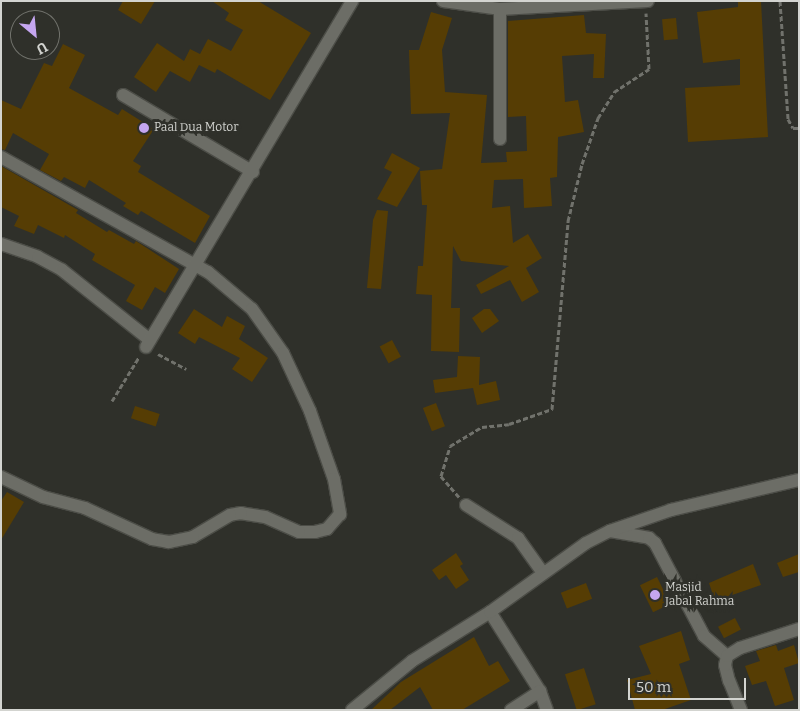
<!DOCTYPE html>
<html>
<head>
<meta charset="utf-8">
<style>
	body { margin:0 }
	#map { position:relative; width:800px; height:711px; overflow:hidden; background:#2f302a; font-family:Bitter,serif }
	div>[style] { position:absolute }
	[style*='--x'] { left:calc(var(--x)*1px); top:calc(var(--y)*1px); width:calc(var(--w)*1px); rotate:calc(var(--a)*1deg) }
	.building>* { inset:0; background:#563d04; transform-origin:0 0 }
	.path>* { height:3px; margin-top:-1.5px; transform-origin:0; background:repeating-linear-gradient(90deg,#71726c 0 5px,transparent 0 7.5px) }
	.roads { filter:drop-shadow(1px 0 #4c4d47) drop-shadow(-1px 0 #4c4d47) drop-shadow(0 1px #4c4d47) drop-shadow(0 -1px #4c4d47) }
	.minor>* { height:12px; margin:-6px; padding:0 6px; transform-origin:6px; border-radius:6px; background:#6c6d66 }
	.dots>* { width:14px; height:14px; translate:-50% -50%; box-sizing:border-box; border:2px solid #2f302a; border-radius:50% }
	span { translate:-50% -50%; white-space:nowrap; text-align:center; line-height:1.15; -webkit-text-stroke:5px #2f302a; paint-order:stroke }
	.poi-label { font-size:12px; color:#d3d4d0 }
	.left { translate:0 -50%; text-align:left }
	.frame { position:absolute; inset:0; border:2px solid #d3d4d0; pointer-events:none }
	.north { position:absolute; left:10px; top:10px; width:50px; height:50px; box-sizing:border-box; background:#2f302a; border:1px solid #71726c; border-radius:50%; rotate:152deg; font-size:14px; font-weight:700; line-height:20px; text-align:center; color:#d3d4d0 }
	.north::after { content:''; display:block; margin:auto; width:18px; height:22px; background:#c5a6f0; clip-path:polygon(50% 0,100% 100%,50% 72%,0 100%) }
	.scale { position:absolute; left:628px; top:678px; width:118px; height:22px; box-sizing:border-box; border:2px solid #d3d4d0; border-top:0; padding-left:6px; font-size:15px; line-height:18px; white-space:nowrap; color:#d3d4d0; -webkit-text-stroke:4px #2f302a; paint-order:stroke }
</style>
</head>
<body>
<div id="map">
	<div class="building">
		<div style="clip-path:polygon(123px 1px,155px 1px,141px 24px,118px 10px)"></div>
		<div style="clip-path:polygon(212px 1px,258px 1px,311px 33px,270px 100px,217px 69px,215px 73px,199px 65px,190px 82px,170px 71px,156px 92px,134px 77px,157px 43px,184px 61px,190px 49px,200px 54px,208px 39px,231px 51px,243px 30px,225px 20px,229px 13px)"></div>
		<div style="clip-path:polygon(738px 1px,761px 1px,768px 137px,688px 142px,685px 88px,740px 85px,740px 59px,703px 63px,697px 12px,738px 7px)"></div>
		<div style="clip-path:polygon(431px 12px,452px 18px,442px 50px,445px 92px,487px 95px,481px 163px,507px 162px,506px 152px,527px 151px,526px 116px,508px 117px,508px 21px,584px 15px,586px 33px,606px 34px,604px 78px,593px 78px,594px 54px,562px 56px,565px 102px,578px 100px,584px 132px,558px 137px,557px 177px,550px 178px,552px 206px,524px 208px,523px 179px,494px 180px,492px 208px,510px 206px,513px 243px,528px 234px,542px 258px,526px 268px,539px 292px,522px 302px,510px 280px,481px 294px,476px 285px,509px 266px,461px 261px,453px 246px,451px 308px,460px 308px,459px 352px,431px 351px,432px 295px,416px 294px,418px 266px,423px 266px,427px 205px,422px 205px,420px 171px,442px 169px,450px 113px,411px 114px,409px 50px,419px 50px)"></div>
		<div style="left:676px;top:18px;width:21px;height:14px;rotate:85deg"></div>
		<div style="clip-path:polygon(63px 44px,85px 55px,69px 88px,118px 115px,122px 109px,154px 129px,133px 161px,141px 166px,138px 172px,210px 216px,195px 243px,141px 211px,138px 215px,123px 206px,126px 203px,89px 180px,85px 188px,64px 177px,61px 181px,40px 170px,49px 154px,13px 133px,5px 150px,1px 149px,1px 100px,21px 109px,44px 63px,52px 66px)"></div>
		<div style="clip-path:polygon(392px 153px,420px 168px,397px 207px,377px 199px,392px 172px,384px 168px)"></div>
		<div style="clip-path:polygon(1px 166px,78px 210px,76px 213px,107px 232px,109px 230px,134px 244px,136px 241px,179px 269px,165px 293px,155px 287px,142px 310px,126px 301px,135px 285px,92px 260px,95px 254px,65px 235px,64px 238px,38px 225px,34px 234px,14px 226px,19px 216px,1px 207px)"></div>
		<div style="clip-path:polygon(377px 210px,388px 211px,381px 289px,367px 288px,373px 220px)"></div>
		<div style="clip-path:polygon(194px 309px,222px 327px,227px 316px,245px 326px,239px 339px,268px 358px,252px 382px,232px 369px,240px 358px,199px 337px,195px 344px,178px 333px)"></div>
		<div style="clip-path:polygon(484px 309px,490px 309px,499px 321px,482px 333px,472px 318px)"></div>
		<div style="left:392px;top:340px;width:19px;height:14px;rotate:62deg"></div>
		<div style="clip-path:polygon(458px 356px,480px 357px,479px 385px,496px 381px,500px 400px,477px 405px,473px 388px,435px 393px,433px 380px,457px 377px)"></div>
		<div style="left:436px;top:403px;width:25px;height:14px;rotate:69deg"></div>
		<div style="left:135px;top:406px;width:26px;height:13px;rotate:18deg"></div>
		<div style="clip-path:polygon(7px 492px,24px 502px,1px 540px,1px 501px)"></div>
		<div style="clip-path:polygon(456px 553px,463px 564px,460px 566px,469px 580px,456px 589px,446px 575px,439px 580px,432px 570px)"></div>
		<div style="clip-path:polygon(799px 554px,799px 572px,783px 577px,777px 563px)"></div>
		<div style="clip-path:polygon(753px 564px,761px 585px,715px 601px,709px 583px)"></div>
		<div style="left:657px;top:577px;width:30px;height:19px;rotate:64deg"></div>
		<div style="left:586px;top:583px;width:17px;height:27px;rotate:69deg"></div>
		<div style="left:735px;top:618px;width:13px;height:19px;rotate:63deg"></div>
		<div style="clip-path:polygon(681px 631px,690px 660px,679px 664px,691px 700px,662px 710px,635px 710px,627px 680px,651px 674px,639px 646px)"></div>
		<div style="clip-path:polygon(474px 637px,489px 666px,498px 661px,510px 681px,462px 710px,433px 710px,420px 687px,390px 710px,371px 710px,401px 682px)"></div>
		<div style="clip-path:polygon(776px 645px,778px 651px,794px 645px,799px 663px,784px 668px,794px 700px,775px 706px,766px 681px,752px 685px,745px 666px,760px 661px,756px 651px)"></div>
		<div style="left:584px;top:668px;width:38px;height:20px;rotate:72deg"></div>
	</div>
	<div class="path">
		<div style="--x:780;--y:1;--w:118;--a:86.1"></div>
		<div style="--x:788;--y:119;--w:10;--a:61"></div>
		<div style="--x:793;--y:128;--w:6;--a:0"></div>
		<div style="--x:158;--y:354;--w:32;--a:28"></div>
		<div style="--x:112;--y:401;--w:52;--a:-58.5"></div>
		<div style="--x:459;--y:497;--w:28;--a:-131"></div>
		<div style="--x:441;--y:476;--w:31;--a:-73"></div>
		<div style="--x:450;--y:446;--w:37;--a:-31"></div>
		<div style="--x:482;--y:427;--w:27;--a:-6"></div>
		<div style="--x:509;--y:424;--w:46;--a:-19.2"></div>
		<div style="--x:552;--y:409;--w:189;--a:-85.1"></div>
		<div style="--x:568;--y:221;--w:59;--a:-76.2"></div>
		<div style="--x:582;--y:164;--w:49;--a:-70.8"></div>
		<div style="--x:598;--y:118;--w:31;--a:-58"></div>
		<div style="--x:614;--y:92;--w:42;--a:-33.3"></div>
		<div style="--x:649;--y:69;--w:56;--a:-93.1"></div>
	</div>
	<div class="roads">
		<div class="minor">
			<div style="--x:443;--y:1;--w:58;--a:8"></div>
			<div style="--x:500;--y:9;--w:148;--a:-3.1"></div>
			<div style="--x:500;--y:9;--w:130;--a:90"></div>
			<div style="--x:123;--y:95;--w:151;--a:30.6"></div>
			<div style="--x:1;--y:157;--w:237;--a:29.1"></div>
			<div style="--x:208;--y:272;--w:57;--a:40.1"></div>
			<div style="--x:252;--y:309;--w:54;--a:54.8"></div>
			<div style="--x:283;--y:353;--w:64;--a:65"></div>
			<div style="--x:310;--y:411;--w:72;--a:70.6"></div>
			<div style="--x:334;--y:479;--w:36;--a:80"></div>
			<div style="--x:340;--y:514;--w:20;--a:131"></div>
			<div style="--x:327;--y:529;--w:12;--a:166"></div>
			<div style="--x:315;--y:532;--w:16;--a:180"></div>
			<div style="--x:299;--y:532;--w:37;--a:-156"></div>
			<div style="--x:265;--y:517;--w:24;--a:-171"></div>
			<div style="--x:241;--y:513;--w:11;--a:170"></div>
			<div style="--x:230;--y:515;--w:43;--a:149.3"></div>
			<div style="--x:193;--y:537;--w:25;--a:168"></div>
			<div style="--x:169;--y:542;--w:17;--a:-170"></div>
			<div style="--x:152;--y:539;--w:74;--a:-155.2"></div>
			<div style="--x:85;--y:508;--w:43;--a:-165.3"></div>
			<div style="--x:43;--y:497;--w:47;--a:-154.5"></div>
			<div style="--x:1;--y:244;--w:39;--a:19"></div>
			<div style="--x:38;--y:257;--w:27;--a:28"></div>
			<div style="--x:62;--y:270;--w:112;--a:38.5"></div>
			<div style="--x:146;--y:347;--w:403;--a:-59.2"></div>
			<div style="--x:466;--y:505;--w:62;--a:32.4"></div>
			<div style="--x:518;--y:538;--w:43;--a:54.5"></div>
			<div style="--x:610;--y:531;--w:40;--a:10"></div>
			<div style="--x:649;--y:538;--w:8;--a:40"></div>
			<div style="--x:655;--y:543;--w:105;--a:62.2"></div>
			<div style="--x:704;--y:636;--w:30;--a:41"></div>
			<div style="--x:490;--y:612;--w:93;--a:57.7"></div>
			<div style="--x:540;--y:691;--w:20;--a:70"></div>
			<div style="--x:352;--y:710;--w:77;--a:-39.2"></div>
			<div style="--x:412;--y:661;--w:92;--a:-32.1"></div>
			<div style="--x:490;--y:612;--w:118;--a:-35.7"></div>
			<div style="--x:586;--y:543;--w:27;--a:-27"></div>
			<div style="--x:610;--y:531;--w:65;--a:-19"></div>
			<div style="--x:671;--y:510;--w:131;--a:-13.2"></div>
			<div style="--x:511;--y:710;--w:35;--a:-33"></div>
			<div style="--x:741;--y:710;--w:31;--a:-112"></div>
			<div style="--x:729;--y:681;--w:16;--a:-104"></div>
			<div style="--x:725;--y:665;--w:9;--a:-77"></div>
			<div style="--x:727;--y:656;--w:15;--a:-32"></div>
			<div style="--x:740;--y:648;--w:62;--a:-17.9"></div>
		</div>
	</div>
	<div class="dots">
		<div style="left:144px;top:128px;background:#c5a6f0"></div>
		<div style="left:655px;top:595px;background:#c5a6f0"></div>
	</div>
	<div class="poi-label">
		<span class="left" style="left:154px;top:128px">Paal Dua Motor</span>
		<span class="left" style="left:665px;top:595px">Masjid<br>Jabal Rahma</span>
	</div>
	<div class="frame"></div>
	<div class="north">U</div>
	<div class="scale">50 m</div>
</div>
</body>
</html>
